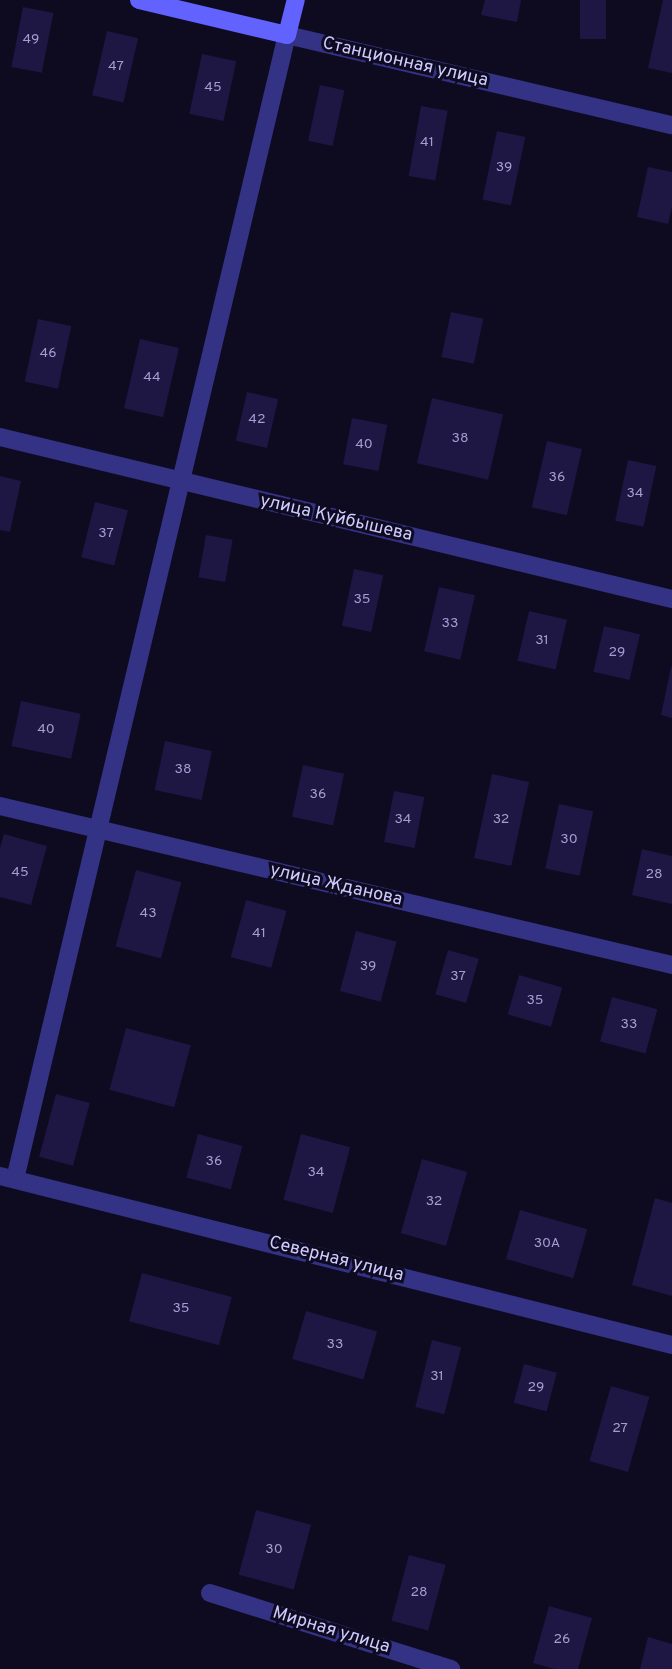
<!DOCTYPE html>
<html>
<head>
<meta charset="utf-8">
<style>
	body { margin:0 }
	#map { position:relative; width:672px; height:1669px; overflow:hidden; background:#0e0b21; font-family:Overpass,sans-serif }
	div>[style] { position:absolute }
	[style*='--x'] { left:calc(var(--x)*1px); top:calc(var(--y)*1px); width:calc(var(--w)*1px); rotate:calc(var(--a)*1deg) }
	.building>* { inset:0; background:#1e1643; transform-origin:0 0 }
	.minor>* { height:18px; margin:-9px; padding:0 9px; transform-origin:9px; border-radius:9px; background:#333284 }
	.secondary>* { height:18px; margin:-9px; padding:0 9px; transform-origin:9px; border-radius:9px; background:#6262ff }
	span { translate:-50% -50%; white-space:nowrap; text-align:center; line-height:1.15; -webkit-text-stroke:6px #0e0b21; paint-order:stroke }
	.number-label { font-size:14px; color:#a49ed0 }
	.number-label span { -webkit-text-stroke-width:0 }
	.street-label { font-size:18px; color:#d0cbff }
</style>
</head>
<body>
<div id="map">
	<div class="building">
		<div style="clip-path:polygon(485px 0,521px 0,517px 22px,481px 15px)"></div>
		<div style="left:580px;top:0;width:26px;height:39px"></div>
		<div style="clip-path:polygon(663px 0,672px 0,672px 73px,648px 68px)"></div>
		<div style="left:23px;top:7px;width:31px;height:61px;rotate:11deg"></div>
		<div style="left:107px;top:31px;width:32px;height:66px;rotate:13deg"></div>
		<div style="left:202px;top:54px;width:35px;height:61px;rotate:12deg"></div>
		<div style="left:320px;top:85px;width:25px;height:57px;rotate:12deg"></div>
		<div style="left:421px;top:106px;width:27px;height:71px;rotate:10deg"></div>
		<div style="left:497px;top:131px;width:29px;height:70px;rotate:12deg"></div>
		<div style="clip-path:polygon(648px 167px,672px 172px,672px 207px,668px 224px,637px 217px)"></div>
		<div style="left:451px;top:312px;width:33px;height:46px;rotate:12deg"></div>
		<div style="left:38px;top:319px;width:34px;height:64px;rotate:12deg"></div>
		<div style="left:140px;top:339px;width:40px;height:71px;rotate:13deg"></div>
		<div style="left:247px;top:392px;width:32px;height:50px;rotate:13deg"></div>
		<div style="left:432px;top:398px;width:73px;height:67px;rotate:13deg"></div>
		<div style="left:352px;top:418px;width:36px;height:47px;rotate:11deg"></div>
		<div style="left:547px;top:441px;width:36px;height:68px;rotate:13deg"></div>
		<div style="left:628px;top:460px;width:29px;height:62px;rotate:12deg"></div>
		<div style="clip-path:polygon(0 476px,21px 481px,10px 532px,0 530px)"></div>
		<div style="left:95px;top:502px;width:34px;height:57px;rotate:14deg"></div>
		<div style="left:206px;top:535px;width:27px;height:43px;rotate:10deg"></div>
		<div style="left:354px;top:569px;width:30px;height:58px;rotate:12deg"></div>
		<div style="left:439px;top:587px;width:37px;height:66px;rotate:13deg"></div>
		<div style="left:529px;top:611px;width:39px;height:51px;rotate:13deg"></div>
		<div style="left:604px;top:626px;width:37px;height:47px;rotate:13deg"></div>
		<div style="clip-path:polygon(671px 667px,672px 667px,672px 718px,661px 715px)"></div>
		<div style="left:21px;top:701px;width:61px;height:46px;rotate:12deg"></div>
		<div style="left:165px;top:741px;width:48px;height:50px;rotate:12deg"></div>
		<div style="left:303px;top:765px;width:42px;height:53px;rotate:12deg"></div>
		<div style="left:492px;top:774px;width:38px;height:86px;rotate:12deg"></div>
		<div style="left:394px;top:791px;width:31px;height:52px;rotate:11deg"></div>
		<div style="left:559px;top:804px;width:35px;height:66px;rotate:12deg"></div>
		<div style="clip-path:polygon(4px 834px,47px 846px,31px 905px,0 897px,0 848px)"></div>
		<div style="clip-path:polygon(642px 849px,672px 856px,672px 904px,632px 895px)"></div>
		<div style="left:136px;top:870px;width:47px;height:79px;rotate:15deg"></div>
		<div style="left:246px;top:900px;width:42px;height:59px;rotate:15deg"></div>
		<div style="left:356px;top:931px;width:42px;height:62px;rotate:15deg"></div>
		<div style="left:448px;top:950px;width:32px;height:46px;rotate:16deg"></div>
		<div style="left:519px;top:975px;width:45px;height:41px;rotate:16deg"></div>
		<div style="left:612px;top:997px;width:47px;height:46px;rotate:15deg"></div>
		<div style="left:126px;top:1028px;width:67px;height:64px;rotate:15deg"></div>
		<div style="left:56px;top:1094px;width:35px;height:65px;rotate:15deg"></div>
		<div style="left:198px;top:1134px;width:46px;height:45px;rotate:15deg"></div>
		<div style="left:301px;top:1134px;width:51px;height:68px;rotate:15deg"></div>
		<div style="left:422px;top:1159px;width:47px;height:77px;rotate:16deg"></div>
		<div style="clip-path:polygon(655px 1198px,672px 1203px,672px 1296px,632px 1285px)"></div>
		<div style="left:520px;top:1210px;width:70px;height:51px;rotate:16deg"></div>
		<div style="left:142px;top:1273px;width:93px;height:50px;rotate:15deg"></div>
		<div style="left:306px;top:1311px;width:74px;height:50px;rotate:16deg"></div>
		<div style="left:432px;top:1340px;width:30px;height:69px;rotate:14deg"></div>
		<div style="left:524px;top:1364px;width:34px;height:40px;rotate:15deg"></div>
		<div style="left:611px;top:1386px;width:40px;height:78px;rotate:16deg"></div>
		<div style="left:256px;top:1510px;width:57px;height:67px;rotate:15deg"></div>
		<div style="left:409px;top:1555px;width:38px;height:68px;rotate:15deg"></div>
		<div style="clip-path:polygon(549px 1606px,592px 1618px,578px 1669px,554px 1669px,533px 1663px)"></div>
		<div style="clip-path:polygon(648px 1637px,672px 1644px,672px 1669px,640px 1669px)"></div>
	</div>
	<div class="minor">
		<div style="--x:0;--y:437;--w:691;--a:13.55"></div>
		<div style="--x:0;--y:806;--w:691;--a:13.31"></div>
		<div style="--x:0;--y:1176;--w:693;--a:14.12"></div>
		<div style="--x:15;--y:1179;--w:1176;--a:-76.63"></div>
		<div style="--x:287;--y:35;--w:395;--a:13.2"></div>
		<div style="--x:210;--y:1593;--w:253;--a:17.5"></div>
	</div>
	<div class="secondary">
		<div style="--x:139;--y:0;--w:152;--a:13.3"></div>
		<div style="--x:287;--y:35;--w:36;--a:-76"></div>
	</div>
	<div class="number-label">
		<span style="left:31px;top:40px">49</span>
		<span style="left:116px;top:67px">47</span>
		<span style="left:213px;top:88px">45</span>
		<span style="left:427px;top:143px">41</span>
		<span style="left:504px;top:168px">39</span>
		<span style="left:48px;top:354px">46</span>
		<span style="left:152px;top:378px">44</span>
		<span style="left:257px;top:420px">42</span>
		<span style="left:460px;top:439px">38</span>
		<span style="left:364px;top:445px">40</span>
		<span style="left:557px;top:478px">36</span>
		<span style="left:635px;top:494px">34</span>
		<span style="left:106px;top:534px">37</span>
		<span style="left:362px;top:600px">35</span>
		<span style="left:450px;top:624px">33</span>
		<span style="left:542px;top:641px">31</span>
		<span style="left:617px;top:653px">29</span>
		<span style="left:46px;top:730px">40</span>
		<span style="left:183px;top:770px">38</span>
		<span style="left:318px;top:795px">36</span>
		<span style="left:403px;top:820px">34</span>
		<span style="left:501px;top:820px">32</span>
		<span style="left:569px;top:840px">30</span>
		<span style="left:20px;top:873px">45</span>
		<span style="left:654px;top:875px">28</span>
		<span style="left:148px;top:914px">43</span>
		<span style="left:259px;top:934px">41</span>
		<span style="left:368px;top:967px">39</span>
		<span style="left:458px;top:977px">37</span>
		<span style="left:535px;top:1001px">35</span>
		<span style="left:629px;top:1025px">33</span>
		<span style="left:214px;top:1162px">36</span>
		<span style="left:316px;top:1173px">34</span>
		<span style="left:434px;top:1202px">32</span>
		<span style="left:547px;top:1244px">30А</span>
		<span style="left:181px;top:1309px">35</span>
		<span style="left:335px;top:1345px">33</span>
		<span style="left:437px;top:1377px">31</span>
		<span style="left:536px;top:1388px">29</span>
		<span style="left:620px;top:1429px">27</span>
		<span style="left:274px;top:1550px">30</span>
		<span style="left:419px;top:1593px">28</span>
		<span style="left:562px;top:1640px">26</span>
	</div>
	<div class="street-label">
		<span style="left:405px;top:63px;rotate:13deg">Станционная улица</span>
		<span style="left:336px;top:519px;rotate:13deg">улица Куйбышева</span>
		<span style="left:336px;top:886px;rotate:13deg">улица Жданова</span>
		<span style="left:336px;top:1260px;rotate:14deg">Северная улица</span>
		<span style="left:331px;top:1631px;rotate:17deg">Мирная улица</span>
	</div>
</div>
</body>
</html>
